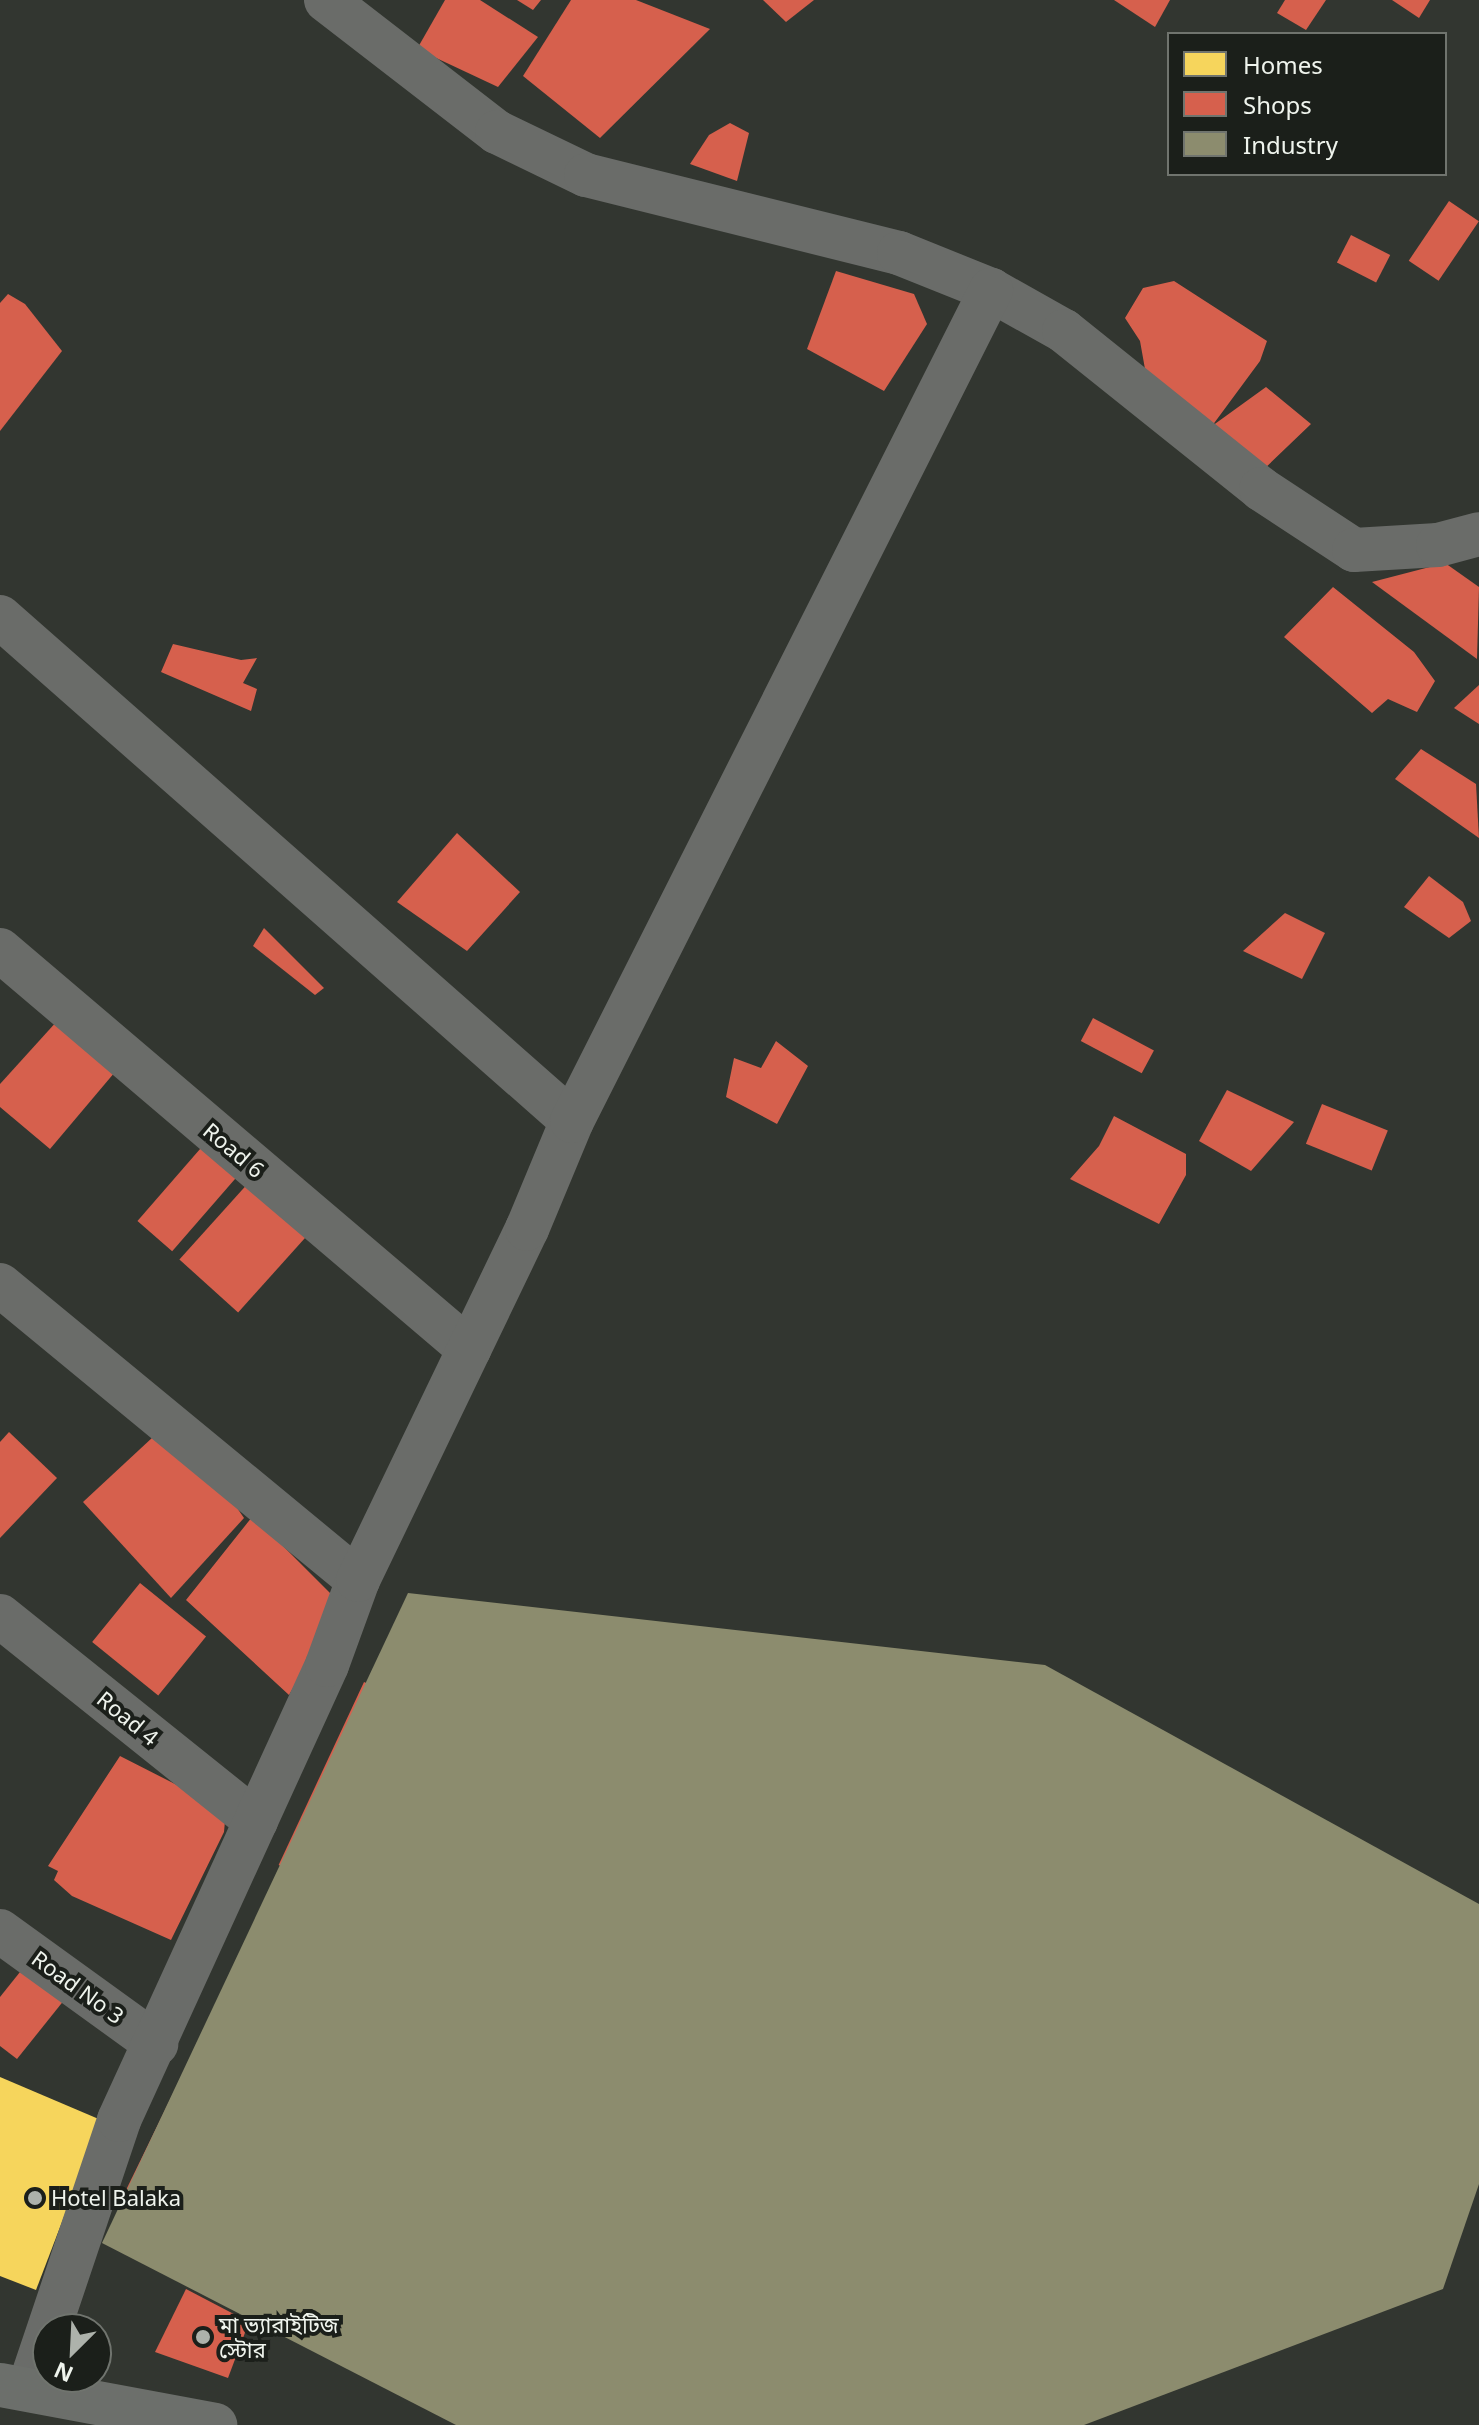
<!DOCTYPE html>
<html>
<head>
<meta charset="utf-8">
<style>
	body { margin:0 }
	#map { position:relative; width:1479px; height:2425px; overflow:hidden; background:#323630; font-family:"Noto Sans","Noto Sans Bengali",sans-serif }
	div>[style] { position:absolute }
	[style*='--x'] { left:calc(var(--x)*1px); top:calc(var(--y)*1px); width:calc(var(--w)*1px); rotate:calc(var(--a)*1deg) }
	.homes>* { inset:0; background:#f6d55c }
	.shops>* { inset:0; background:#d6604d; transform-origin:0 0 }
	.industry>* { inset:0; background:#8c8c6e }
	.minor>* { height:44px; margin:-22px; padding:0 22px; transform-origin:22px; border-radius:22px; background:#6a6c69 }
	.trunk>* { height:44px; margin:-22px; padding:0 22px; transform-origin:22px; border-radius:22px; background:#6c6f6b }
	.dots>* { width:22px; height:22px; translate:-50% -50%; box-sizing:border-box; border:4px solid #1b1f1a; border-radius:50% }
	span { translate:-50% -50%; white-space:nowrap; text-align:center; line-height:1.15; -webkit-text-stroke:8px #1b1f1a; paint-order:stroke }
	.street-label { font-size:22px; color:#eff4ed }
	.poi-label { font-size:22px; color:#eff4ed }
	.left { translate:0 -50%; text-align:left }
	.legend { position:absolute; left:1167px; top:32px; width:280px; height:144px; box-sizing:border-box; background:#1b1f1a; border:2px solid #70746e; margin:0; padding:10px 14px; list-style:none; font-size:24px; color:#eff4ed }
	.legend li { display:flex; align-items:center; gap:16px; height:40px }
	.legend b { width:40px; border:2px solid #70746e }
	.north { position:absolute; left:32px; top:2313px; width:80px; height:80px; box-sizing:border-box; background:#1b1f1a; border:2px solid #70746e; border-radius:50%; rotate:204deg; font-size:22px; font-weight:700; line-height:32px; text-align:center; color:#eff4ed }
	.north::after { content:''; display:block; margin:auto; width:28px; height:36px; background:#adb2ab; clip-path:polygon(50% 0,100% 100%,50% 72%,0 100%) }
</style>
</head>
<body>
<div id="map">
	<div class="homes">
		<div style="clip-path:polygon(0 2077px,101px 2120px,36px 2290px,0 2276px)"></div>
	</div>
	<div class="shops">
		<div style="clip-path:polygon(445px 0,480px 0,538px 37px,498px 87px,417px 49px)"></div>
		<div style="clip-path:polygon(517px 0,541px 0,533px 10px)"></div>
		<div style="clip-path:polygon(571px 0,636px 0,710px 29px,600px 138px,523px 76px)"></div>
		<div style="clip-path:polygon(763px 0,814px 0,786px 22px)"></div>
		<div style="clip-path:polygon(1114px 0,1170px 0,1155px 27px)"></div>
		<div style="clip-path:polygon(1285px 0,1326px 0,1306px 30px,1277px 13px)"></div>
		<div style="clip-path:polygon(1392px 0,1430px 0,1419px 18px)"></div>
		<div style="clip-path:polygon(730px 123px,749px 133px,737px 181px,690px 164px,709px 135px)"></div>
		<div style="left:1449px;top:201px;width:36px;height:72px;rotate:34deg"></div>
		<div style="left:1351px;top:235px;width:44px;height:31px;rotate:27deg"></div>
		<div style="clip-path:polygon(836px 271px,914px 294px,927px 324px,884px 391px,807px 349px)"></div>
		<div style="clip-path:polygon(1174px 281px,1267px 341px,1260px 361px,1212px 426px,1266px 387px,1311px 424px,1263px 470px,1145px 369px,1140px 341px,1125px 318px,1143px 288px)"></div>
		<div style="clip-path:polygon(8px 294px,25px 304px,62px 351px,0 431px,0 303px)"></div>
		<div style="clip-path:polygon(1445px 563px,1479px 587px,1477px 659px,1372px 582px)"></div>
		<div style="clip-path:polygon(1333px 587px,1414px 652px,1435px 681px,1417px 712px,1388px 699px,1372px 713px,1284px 637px)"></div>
		<div style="clip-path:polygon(173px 644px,241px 660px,257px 658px,243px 683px,257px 689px,251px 711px,161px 672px)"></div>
		<div style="clip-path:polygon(1479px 685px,1479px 724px,1454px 708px)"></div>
		<div style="clip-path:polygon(1421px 749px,1476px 784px,1479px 838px,1395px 779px)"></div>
		<div style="clip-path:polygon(457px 833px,520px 892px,467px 951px,397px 902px)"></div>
		<div style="clip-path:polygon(1429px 876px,1463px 902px,1471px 921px,1449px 938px,1404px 907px)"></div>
		<div style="clip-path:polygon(1285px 913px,1325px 933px,1302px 979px,1243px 951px)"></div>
		<div style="clip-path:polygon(264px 928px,324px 988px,315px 995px,253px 946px)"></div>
		<div style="left:1093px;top:1018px;width:69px;height:26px;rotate:28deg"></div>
		<div style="clip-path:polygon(58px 1020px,115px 1072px,50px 1149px,0 1107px,0 1084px)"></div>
		<div style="clip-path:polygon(776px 1041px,808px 1066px,777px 1124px,726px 1097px,734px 1058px,761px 1068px)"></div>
		<div style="clip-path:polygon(1227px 1090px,1294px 1122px,1251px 1171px,1199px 1141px)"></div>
		<div style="left:1322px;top:1104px;width:71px;height:43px;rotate:22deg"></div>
		<div style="clip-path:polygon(1114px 1116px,1186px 1154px,1186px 1175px,1159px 1224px,1070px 1179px,1099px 1146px)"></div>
		<div style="left:207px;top:1141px;width:46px;height:106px;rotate:41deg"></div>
		<div style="left:251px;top:1180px;width:79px;height:107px;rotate:42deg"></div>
		<div style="clip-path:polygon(9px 1432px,57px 1478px,0 1538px,0 1442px)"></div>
		<div style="clip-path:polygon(153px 1437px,206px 1463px,244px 1518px,171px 1598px,83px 1502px)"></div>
		<div style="clip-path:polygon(256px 1512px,266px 1529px,342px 1605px,289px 1695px,186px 1600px)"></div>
		<div style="left:140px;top:1583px;width:85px;height:76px;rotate:39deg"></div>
		<div style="left:364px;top:1682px;width:164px;height:202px;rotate:25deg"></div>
		<div style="left:521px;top:1753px;width:167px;height:200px;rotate:25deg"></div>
		<div style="left:1013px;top:1755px;width:93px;height:155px;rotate:24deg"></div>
		<div style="clip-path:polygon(120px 1756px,226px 1810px,224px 1832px,171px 1940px,72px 1896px,54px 1880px,58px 1871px,48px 1866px)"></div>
		<div style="left:1126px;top:1795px;width:113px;height:145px;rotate:22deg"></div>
		<div style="left:722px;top:1843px;width:156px;height:212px;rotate:25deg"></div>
		<div style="left:942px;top:1923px;width:92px;height:322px;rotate:22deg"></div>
		<div style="clip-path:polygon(24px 1967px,65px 1999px,17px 2059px,0 2046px,0 1997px)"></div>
		<div style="clip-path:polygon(1057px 1968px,1134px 1999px,1078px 2129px,1127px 2021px,1196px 2051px,1143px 2171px,1073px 2140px,950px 2425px,861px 2425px)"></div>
		<div style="left:226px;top:1985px;width:339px;height:235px;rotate:26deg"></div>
		<div style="left:1190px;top:2089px;width:57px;height:74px;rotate:24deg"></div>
		<div style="left:1287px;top:2139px;width:81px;height:97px;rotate:26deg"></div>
		<div style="clip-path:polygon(812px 2239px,898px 2276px,835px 2425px,818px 2425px,745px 2394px)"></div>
		<div style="clip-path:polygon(186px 2289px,249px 2322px,228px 2378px,155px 2352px)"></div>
	</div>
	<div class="industry">
		<div style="clip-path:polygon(408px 1593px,1045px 1665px,1479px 1904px,1479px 2184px,1443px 2289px,1084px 2425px,456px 2425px,102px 2243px)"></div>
	</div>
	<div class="minor">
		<div style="--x:326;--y:0;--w:216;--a:37.7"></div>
		<div style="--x:497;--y:132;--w:99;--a:25.8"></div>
		<div style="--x:586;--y:175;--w:323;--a:14"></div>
		<div style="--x:899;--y:253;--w:99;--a:21.9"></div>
		<div style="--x:991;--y:290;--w:84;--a:29.3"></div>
		<div style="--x:1064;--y:331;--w:253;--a:38.7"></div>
		<div style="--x:1261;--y:489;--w:111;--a:33.3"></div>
		<div style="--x:1354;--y:550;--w:84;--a:-3.4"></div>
		<div style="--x:1438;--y:545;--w:42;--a:-15"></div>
		<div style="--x:0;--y:617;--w:762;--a:41.38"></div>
		<div style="--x:0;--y:950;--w:616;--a:40.39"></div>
		<div style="--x:0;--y:1285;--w:464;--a:39.5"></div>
		<div style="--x:0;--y:1616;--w:328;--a:38.7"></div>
		<div style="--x:0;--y:1931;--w:193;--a:35.9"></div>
		<div style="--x:29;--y:2388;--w:283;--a:-71.4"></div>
		<div style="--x:119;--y:2120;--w:500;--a:-65.43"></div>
		<div style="--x:327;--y:1665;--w:90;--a:-70"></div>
		<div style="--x:358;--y:1580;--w:390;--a:-64.3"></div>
		<div style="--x:527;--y:1229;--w:117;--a:-67.4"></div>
		<div style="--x:572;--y:1121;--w:931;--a:-63.24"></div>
	</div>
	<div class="trunk">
		<div style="--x:0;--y:2385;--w:219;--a:10.5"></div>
	</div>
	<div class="dots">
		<div style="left:35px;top:2198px;background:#adb2ab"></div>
		<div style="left:203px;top:2337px;background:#adb2ab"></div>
	</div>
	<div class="street-label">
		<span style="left:234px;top:1150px;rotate:40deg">Road 6</span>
		<span style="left:128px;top:1718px;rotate:39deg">Road 4</span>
		<span style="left:78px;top:1987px;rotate:36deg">Road No 3</span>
	</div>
	<div class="poi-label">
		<span class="left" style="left:51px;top:2198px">Hotel Balaka</span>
		<span class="left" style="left:219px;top:2337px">মা ভ‍্যারাইটিজ<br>স্টোর</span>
	</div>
	<ul class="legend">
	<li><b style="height:22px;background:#f6d55c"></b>Homes</li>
	<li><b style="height:22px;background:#d6604d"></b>Shops</li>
	<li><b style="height:22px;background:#8c8c6e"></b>Industry</li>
	</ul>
	<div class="north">N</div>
</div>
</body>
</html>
